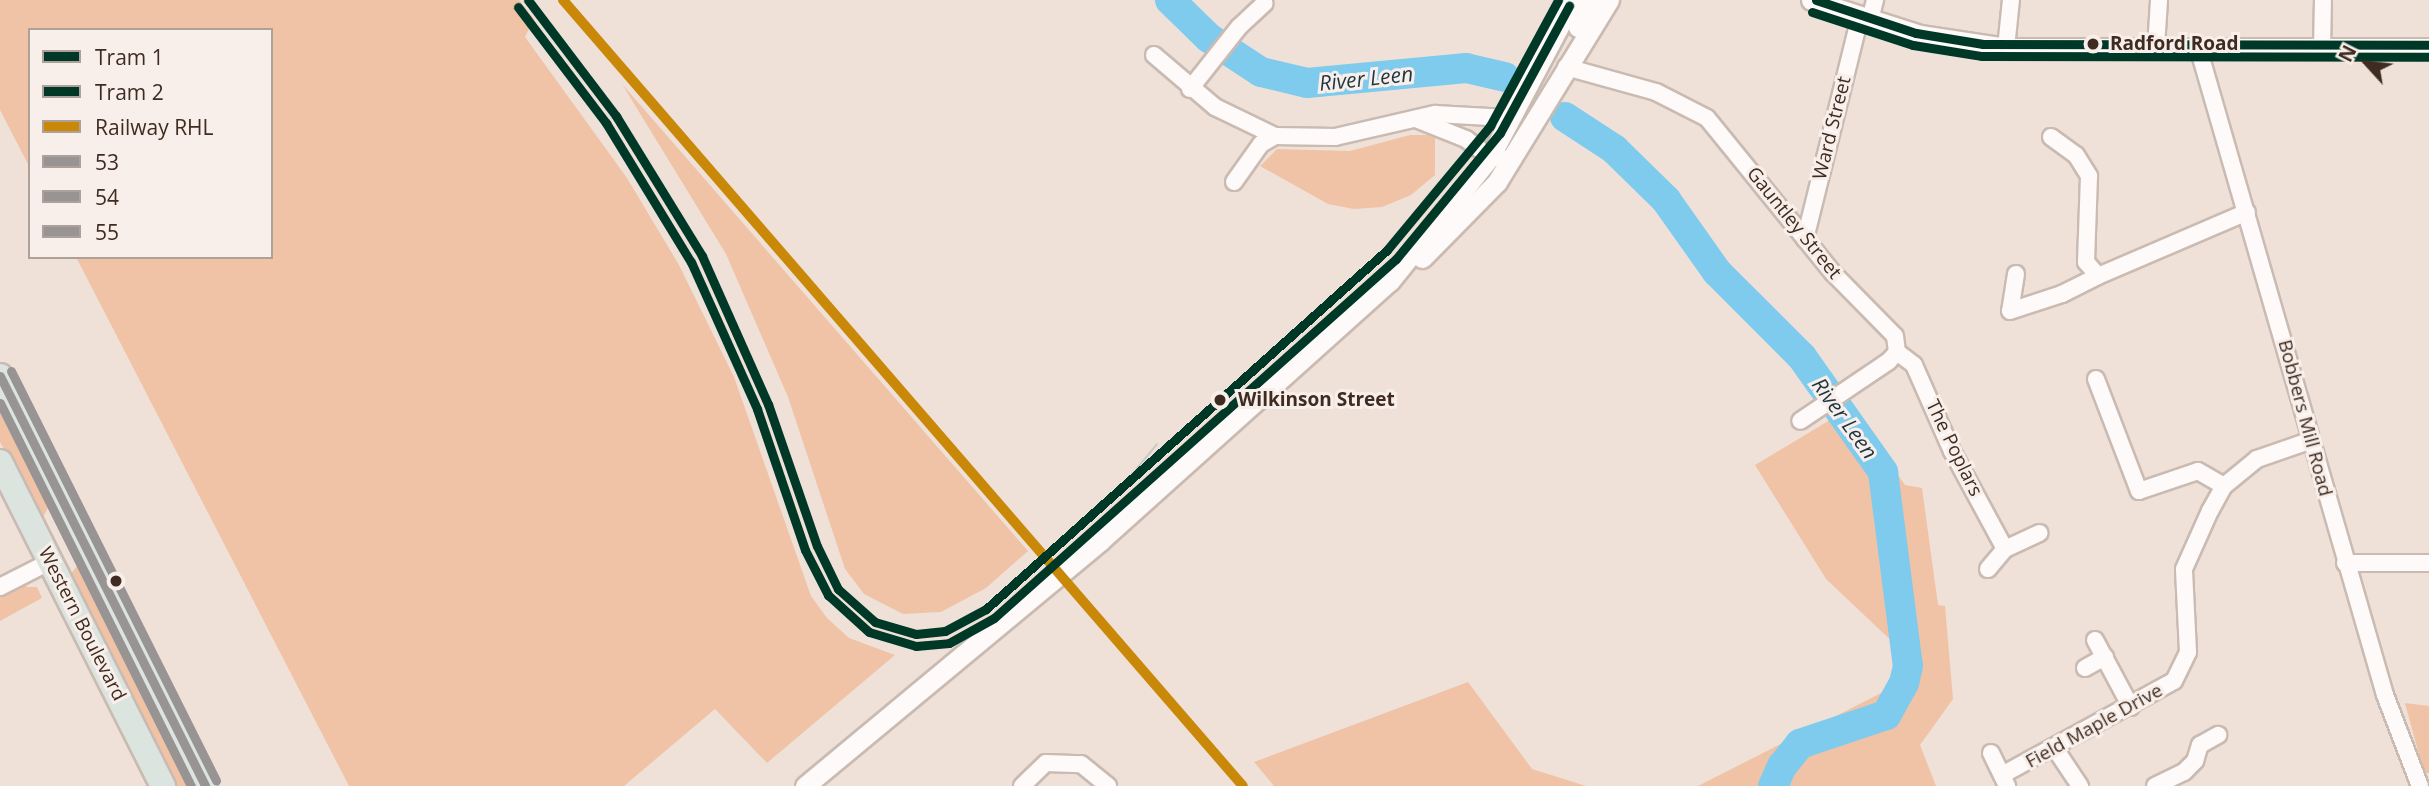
<!DOCTYPE html>
<html>
<head>
<meta charset="utf-8">
<style>
	body { margin:0 }
	#map { position:relative; width:2429px; height:786px; overflow:hidden; background:#efe1d8; font-family:"Open Sans",sans-serif }
	div>[style] { position:absolute }
	[style*='--x'] { left:calc(var(--x)*1px); top:calc(var(--y)*1px); width:calc(var(--w)*1px); rotate:calc(var(--a)*1deg) }
	.green>* { inset:0; background:#f0c3a7 }
	.river>* { height:30px; margin:-15px; padding:0 15px; transform-origin:15px; border-radius:15px; background:#7ecbee }
	.roads { filter:drop-shadow(2px 0 #cabbb2) drop-shadow(-2px 0 #cabbb2) drop-shadow(0 2px #cabbb2) drop-shadow(0 -2px #cabbb2) }
	.minor>* { height:16px; margin:-8px; padding:0 8px; transform-origin:8px; border-radius:8px; background:#fdfaf9 }
	.tertiary>* { height:19px; margin:-9.5px; padding:0 9.5px; transform-origin:9.5px; border-radius:9.5px; background:#fdfaf9 }
	.trunk>* { height:24px; margin:-12px; padding:0 12px; transform-origin:12px; border-radius:12px; background:#dce4e0 }
	.tram>* { height:2px; margin:-1px; padding:0 1px; transform-origin:1px; border-radius:1px; background:#cec9c6 }
	.bus-1>* { height:9px; margin:-4.5px; padding:0 4.5px; transform-origin:4.5px; border-radius:4.5px; background:#989493 }
	.bus-2>* { height:9px; margin:-4.5px; padding:0 4.5px; transform-origin:4.5px; border-radius:4.5px; background:#989493 }
	.bus-3>* { height:9px; margin:-4.5px; padding:0 4.5px; transform-origin:4.5px; border-radius:4.5px; background:#989493 }
	.rail-1>* { height:10px; margin:-5px; padding:0 5px; transform-origin:5px; border-radius:5px; background:#c98808 }
	.tram-1>* { height:9px; margin:-4.5px; padding:0 4.5px; transform-origin:4.5px; border-radius:4.5px; background:#003828 }
	.tram-2>* { height:9px; margin:-4.5px; padding:0 4.5px; transform-origin:4.5px; border-radius:4.5px; background:#003828 }
	.dots>* { width:19px; height:19px; translate:-50% -50%; box-sizing:border-box; border:4px solid #f9efea; border-radius:50% }
	span { translate:-50% -50%; white-space:nowrap; text-align:center; line-height:1.15; -webkit-text-stroke:6px #f9efea; paint-order:stroke }
	.stop-label { font-size:19px; color:#3e2c22; font-weight:700 }
	.left { translate:0 -50%; text-align:left }
	.street-label { font-size:19px; color:#3e2c22 }
	.water-label { font-size:21px; color:#1d3542; font-style:italic }
	.legend { position:absolute; left:28px; top:28px; width:245px; height:231px; box-sizing:border-box; background:#f9efea; border:2px solid #aea19a; margin:0; padding:9px 12px; list-style:none; font-size:21px; color:#3e2c22 }
	.legend li { display:flex; align-items:center; gap:14px; height:35px }
	.legend b { width:35px; border:2px solid #aea19a }
	.north { position:absolute; left:2331px; top:28px; width:70px; height:70px; -webkit-text-stroke:5px #f9efea; paint-order:stroke; rotate:297deg; font-size:19px; font-weight:700; line-height:28px; text-align:center; color:#3e2c22 }
	.north::after { content:''; display:block; margin:auto; width:24px; height:32px; background:#3e2c22; clip-path:polygon(50% 0,100% 100%,50% 72%,0 100%) }
</style>
</head>
<body>
<div id="map">
	<div class="green">
		<div style="clip-path:polygon(0 0,519px 0,534px 19px,525px 37px,627px 178px,679px 265px,734px 377px,811px 596px,827px 618px,849px 638px,895px 655px,767px 763px,715px 709px,624px 786px,349px 786px,76px 257px,271px 257px,271px 30px,30px 30px,30px 168px,0 110px)"></div>
		<div style="clip-path:polygon(622px 84px,1028px 551px,986px 588px,941px 612px,903px 614px,864px 594px,845px 569px,788px 397px,726px 254px)"></div>
		<div style="clip-path:polygon(1410px 135px,1435px 135px,1435px 175px,1411px 195px,1382px 207px,1354px 209px,1328px 204px,1260px 166px,1277px 149px,1350px 151px)"></div>
		<div style="clip-path:polygon(0 395px,52px 500px,41px 521px,0 442px)"></div>
		<div style="clip-path:polygon(1850px 408px,1905px 485px,1922px 488px,1938px 605px,1945px 606px,1953px 699px,1920px 745px,1936px 786px,1698px 786px,1891px 688px,1899px 648px,1826px 579px,1755px 465px)"></div>
		<div style="clip-path:polygon(77px 566px,83px 568px,192px 786px,173px 786px,70px 575px)"></div>
		<div style="clip-path:polygon(24px 582px,27px 587px,37px 587px,42px 598px,0 621px,0 594px)"></div>
		<div style="clip-path:polygon(1468px 682px,1532px 769px,1586px 786px,1274px 786px,1254px 762px)"></div>
		<div style="clip-path:polygon(2405px 703px,2429px 706px,2429px 773px,2424px 773px)"></div>
	</div>
	<div class="river">
		<div style="--x:1170;--y:0;--w:54;--a:44.3"></div>
		<div style="--x:1209;--y:38;--w:62;--a:33.2"></div>
		<div style="--x:1261;--y:72;--w:47;--a:13.4"></div>
		<div style="--x:1307;--y:83;--w:160;--a:-5.4"></div>
		<div style="--x:1466;--y:68;--w:40;--a:13"></div>
		<div style="--x:1565;--y:117;--w:59;--a:33.1"></div>
		<div style="--x:1614;--y:149;--w:73;--a:44.4"></div>
		<div style="--x:1666;--y:200;--w:88;--a:54.7"></div>
		<div style="--x:1717;--y:272;--w:120;--a:45"></div>
		<div style="--x:1802;--y:357;--w:141;--a:54.8"></div>
		<div style="--x:1883;--y:472;--w:196;--a:82.7"></div>
		<div style="--x:1908;--y:666;--w:17;--a:103"></div>
		<div style="--x:1904;--y:683;--w:37;--a:119"></div>
		<div style="--x:1886;--y:715;--w:91;--a:161.4"></div>
		<div style="--x:1800;--y:744;--w:28;--a:129"></div>
		<div style="--x:1782;--y:766;--w:22;--a:114"></div>
	</div>
	<div class="roads">
		<div class="minor">
			<div style="--x:1870;--y:20;--w:21;--a:-76"></div>
			<div style="--x:2156;--y:47;--w:47;--a:-86.3"></div>
			<div style="--x:2198;--y:47;--w:674;--a:73.9"></div>
			<div style="--x:2385;--y:695;--w:97;--a:69"></div>
			<div style="--x:2006;--y:48;--w:48;--a:-84.1"></div>
			<div style="--x:2322;--y:50;--w:50;--a:-88.9"></div>
			<div style="--x:1154;--y:55;--w:80;--a:40.4"></div>
			<div style="--x:1215;--y:107;--w:67;--a:25.8"></div>
			<div style="--x:1566;--y:67;--w:93;--a:15.5"></div>
			<div style="--x:1656;--y:92;--w:57;--a:27"></div>
			<div style="--x:1707;--y:118;--w:200;--a:50.9"></div>
			<div style="--x:1833;--y:273;--w:88;--a:45.5"></div>
			<div style="--x:1895;--y:336;--w:16;--a:83"></div>
			<div style="--x:1897;--y:352;--w:12;--a:132"></div>
			<div style="--x:1889;--y:361;--w:107;--a:146"></div>
			<div style="--x:1190;--y:89;--w:79;--a:-51.7"></div>
			<div style="--x:1239;--y:27;--w:35;--a:-43"></div>
			<div style="--x:1416;--y:119;--w:54;--a:21.8"></div>
			<div style="--x:1466;--y:139;--w:30;--a:37"></div>
			<div style="--x:1490;--y:157;--w:12;--a:5"></div>
			<div style="--x:2051;--y:137;--w:31;--a:36"></div>
			<div style="--x:2076;--y:155;--w:25;--a:58"></div>
			<div style="--x:2089;--y:176;--w:86;--a:92"></div>
			<div style="--x:2086;--y:262;--w:18;--a:49"></div>
			<div style="--x:2098;--y:276;--w:162;--a:-23.2"></div>
			<div style="--x:1234;--y:182;--w:47;--a:-54.6"></div>
			<div style="--x:1261;--y:144;--w:16;--a:-30"></div>
			<div style="--x:1275;--y:136;--w:60;--a:1"></div>
			<div style="--x:1335;--y:137;--w:103;--a:-13"></div>
			<div style="--x:1435;--y:114;--w:73;--a:3.1"></div>
			<div style="--x:1805;--y:239;--w:229;--a:-76.1"></div>
			<div style="--x:2016;--y:274;--w:37;--a:99"></div>
			<div style="--x:2010;--y:311;--w:55;--a:-18.1"></div>
			<div style="--x:2062;--y:294;--w:40;--a:-26.6"></div>
			<div style="--x:1897;--y:352;--w:21;--a:37"></div>
			<div style="--x:1914;--y:365;--w:94;--a:66.2"></div>
			<div style="--x:1952;--y:451;--w:111;--a:61.6"></div>
			<div style="--x:2096;--y:379;--w:120;--a:69"></div>
			<div style="--x:2139;--y:491;--w:62;--a:-18.7"></div>
			<div style="--x:2198;--y:471;--w:30;--a:30"></div>
			<div style="--x:2345;--y:563;--w:84;--a:0"></div>
			<div style="--x:1988;--y:569;--w:26;--a:-50"></div>
			<div style="--x:2005;--y:549;--w:38;--a:-25"></div>
			<div style="--x:0;--y:587;--w:57;--a:-27"></div>
			<div style="--x:2095;--y:640;--w:76;--a:61.8"></div>
			<div style="--x:2085;--y:668;--w:23;--a:-29"></div>
			<div style="--x:2054;--y:747;--w:47;--a:56.3"></div>
			<div style="--x:1991;--y:753;--w:37;--a:64"></div>
			<div style="--x:2002;--y:775;--w:196;--a:-28.7"></div>
			<div style="--x:2174;--y:681;--w:32;--a:-64"></div>
			<div style="--x:2188;--y:652;--w:83;--a:-92.8"></div>
			<div style="--x:2184;--y:569;--w:64;--a:-65.9"></div>
			<div style="--x:2210;--y:511;--w:29;--a:-61"></div>
			<div style="--x:2224;--y:486;--w:43;--a:-39.3"></div>
			<div style="--x:2257;--y:459;--w:55;--a:-19.1"></div>
			<div style="--x:1022;--y:786;--w:33;--a:-44"></div>
			<div style="--x:1046;--y:763;--w:35;--a:2"></div>
			<div style="--x:1081;--y:764;--w:35;--a:39"></div>
			<div style="--x:2155;--y:786;--w:32;--a:-26"></div>
			<div style="--x:2184;--y:772;--w:16;--a:-45"></div>
			<div style="--x:2195;--y:761;--w:17;--a:-73"></div>
			<div style="--x:2200;--y:745;--w:21;--a:-29"></div>
		</div>
		<div class="tertiary">
			<div style="--x:1811;--y:0;--w:114;--a:17.8"></div>
			<div style="--x:1920;--y:35;--w:87;--a:8.6"></div>
			<div style="--x:2006;--y:48;--w:423;--a:0"></div>
			<div style="--x:1578;--y:27;--w:30;--a:-63"></div>
			<div style="--x:1422;--y:258;--w:107;--a:-45.4"></div>
			<div style="--x:1497;--y:182;--w:214;--a:-58.4"></div>
			<div style="--x:805;--y:786;--w:385;--a:-39.7"></div>
			<div style="--x:1101;--y:540;--w:388;--a:-41.9"></div>
			<div style="--x:1390;--y:281;--w:159;--a:-51.1"></div>
			<div style="--x:1490;--y:157;--w:178;--a:-62.1"></div>
		</div>
		<div class="trunk">
			<div style="--x:0;--y:376;--w:458;--a:63.4"></div>
			<div style="--x:0;--y:462;--w:363;--a:63.3"></div>
		</div>
	</div>
	<div class="tram">
		<div style="--x:1115;--y:495;--w:66;--a:-50.5"></div>
	</div>
	<div class="bus-1">
		<div style="--x:0;--y:376;--w:458;--a:63.4"></div>
	</div>
	<div class="bus-2">
		<div style="--x:0;--y:403;--w:428;--a:63.5"></div>
	</div>
	<div class="bus-3">
		<div style="--x:11;--y:371;--w:458;--a:63.4"></div>
	</div>
	<div class="rail-1">
		<div style="--x:563;--y:0;--w:1039;--a:49.14"></div>
	</div>
	<div class="tram-1">
		<div style="--x:528;--y:0;--w:146;--a:52.8"></div>
		<div style="--x:616;--y:116;--w:164;--a:58.4"></div>
		<div style="--x:702;--y:256;--w:162;--a:66"></div>
		<div style="--x:768;--y:404;--w:150;--a:71"></div>
		<div style="--x:817;--y:546;--w:48;--a:64"></div>
		<div style="--x:838;--y:589;--w:50;--a:41.7"></div>
		<div style="--x:875;--y:622;--w:43;--a:16.3"></div>
		<div style="--x:916;--y:634;--w:29;--a:-6"></div>
		<div style="--x:945;--y:631;--w:47;--a:-28.2"></div>
		<div style="--x:986;--y:609;--w:538;--a:-41.84"></div>
		<div style="--x:1387;--y:250;--w:161;--a:-50.3"></div>
		<div style="--x:1490;--y:126;--w:143;--a:-61.6"></div>
		<div style="--x:1816;--y:0;--w:105;--a:18.3"></div>
		<div style="--x:1916;--y:33;--w:68;--a:9.3"></div>
		<div style="--x:1983;--y:44;--w:446;--a:0.1"></div>
	</div>
	<div class="tram-2">
		<div style="--x:518;--y:7;--w:146;--a:52.8"></div>
		<div style="--x:606;--y:123;--w:163;--a:58.6"></div>
		<div style="--x:691;--y:262;--w:161;--a:65.8"></div>
		<div style="--x:757;--y:409;--w:149;--a:71.2"></div>
		<div style="--x:805;--y:550;--w:51;--a:62.9"></div>
		<div style="--x:828;--y:595;--w:55;--a:42.1"></div>
		<div style="--x:869;--y:632;--w:49;--a:16.6"></div>
		<div style="--x:916;--y:646;--w:33;--a:-5"></div>
		<div style="--x:949;--y:643;--w:51;--a:-29.1"></div>
		<div style="--x:994;--y:618;--w:539;--a:-41.77"></div>
		<div style="--x:1396;--y:259;--w:163;--a:-50.5"></div>
		<div style="--x:1500;--y:133;--w:145;--a:-61.5"></div>
		<div style="--x:1812;--y:12;--w:106;--a:18.1"></div>
		<div style="--x:1913;--y:45;--w:70;--a:9.1"></div>
		<div style="--x:1982;--y:56;--w:447;--a:0.1"></div>
	</div>
	<div class="dots">
		<div style="left:2093px;top:44px;background:#3e2c22"></div>
		<div style="left:1220px;top:400px;background:#3e2c22"></div>
		<div style="left:116px;top:581px;background:#3e2c22"></div>
	</div>
	<div class="stop-label">
		<span class="left" style="left:2110px;top:44px">Radford Road</span>
		<span class="left" style="left:1238px;top:400px">Wilkinson Street</span>
	</div>
	<div class="street-label">
		<span style="left:1832px;top:128px;rotate:-76deg">Ward Street</span>
		<span style="left:1794px;top:223px;rotate:51deg">Gauntley Street</span>
		<span style="left:2305px;top:418px;rotate:75deg">Bobbers Mill Road</span>
		<span style="left:1954px;top:448px;rotate:64deg">The Poplars</span>
		<span style="left:82px;top:624px;rotate:63deg">Western Boulevard</span>
		<span style="left:2094px;top:726px;rotate:-29deg">Field Maple Drive</span>
	</div>
	<div class="water-label">
		<span style="left:1366px;top:78px;rotate:-6deg">River Leen</span>
		<span style="left:1845px;top:418px;rotate:54deg">River Leen</span>
	</div>
	<ul class="legend">
	<li><b style="height:9px;background:#003828"></b>Tram 1</li>
	<li><b style="height:9px;background:#003828"></b>Tram 2</li>
	<li><b style="height:9px;background:#c98808"></b>Railway RHL</li>
	<li><b style="height:9px;background:#989493"></b>53</li>
	<li><b style="height:9px;background:#989493"></b>54</li>
	<li><b style="height:9px;background:#989493"></b>55</li>
	</ul>
	<div class="north">N</div>
</div>
</body>
</html>
